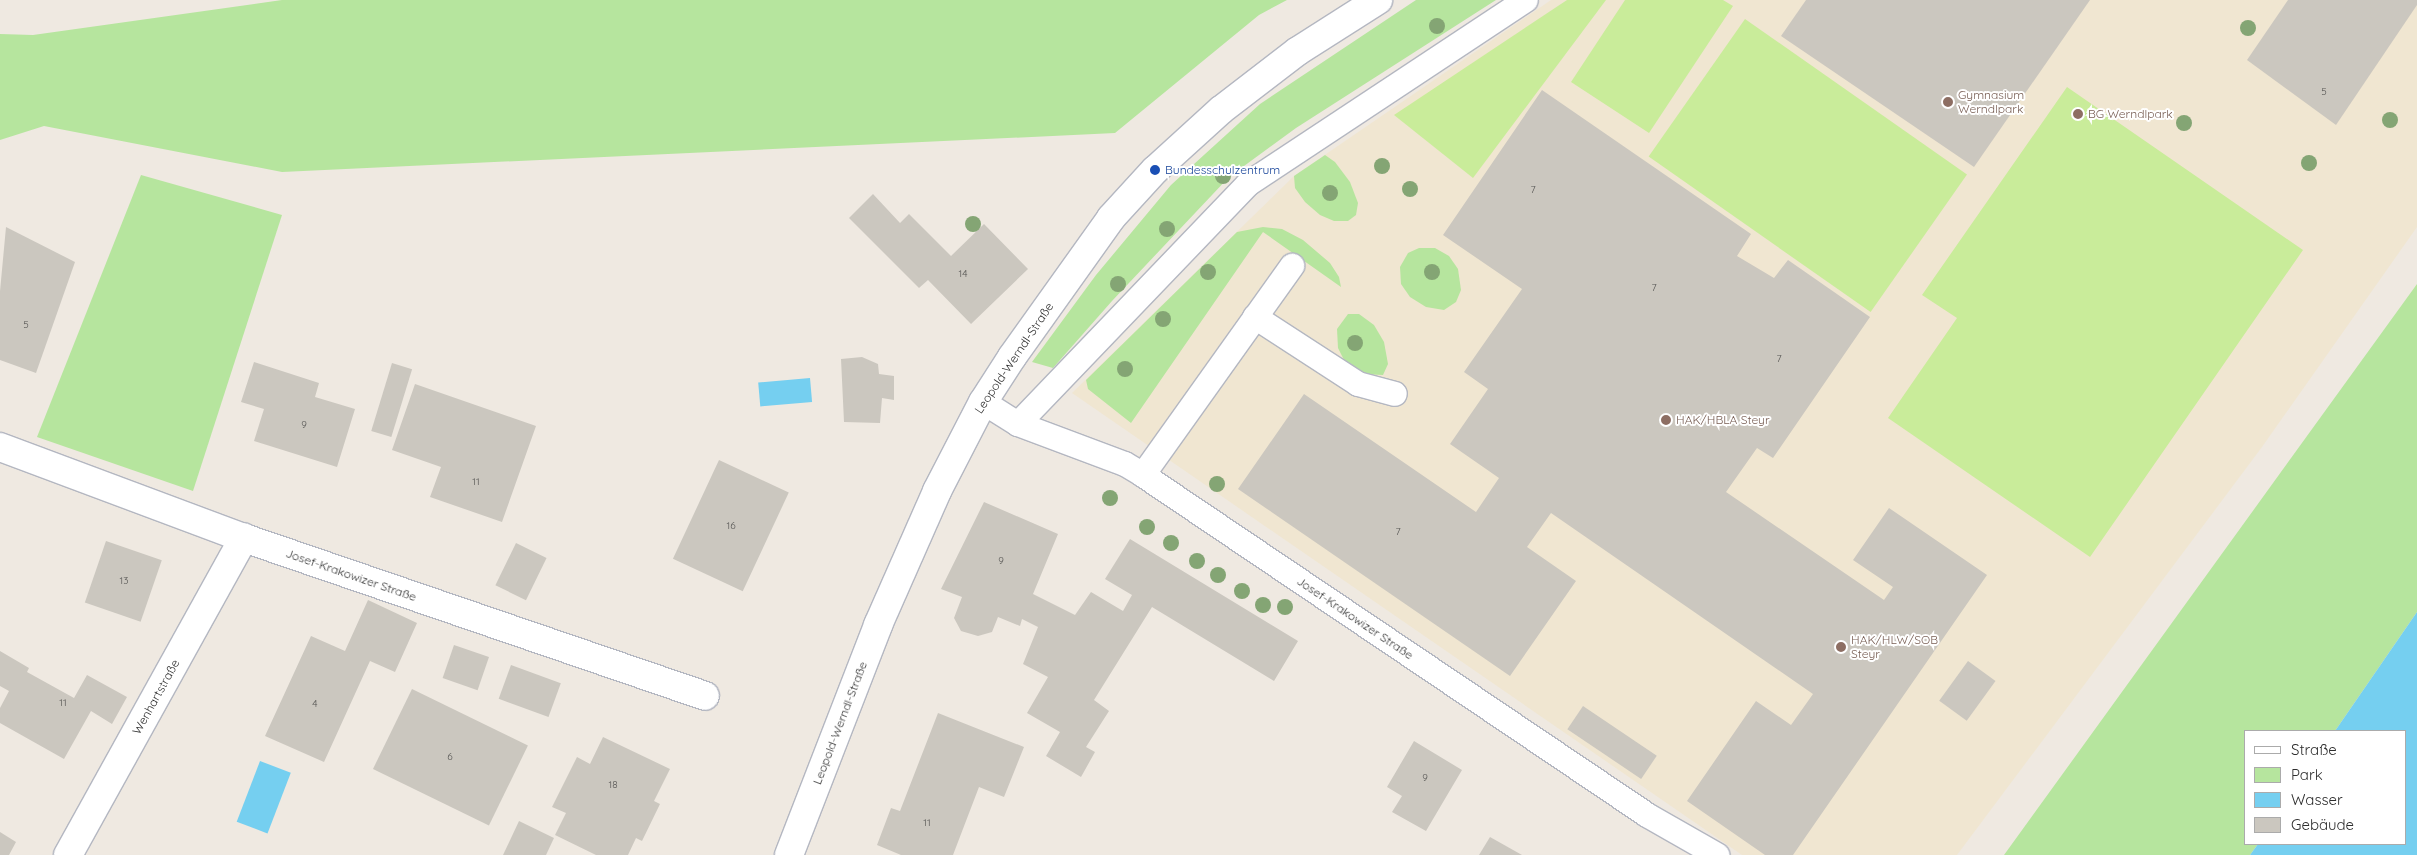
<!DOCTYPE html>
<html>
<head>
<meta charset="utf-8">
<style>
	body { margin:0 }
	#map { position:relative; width:2417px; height:855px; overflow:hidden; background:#efe9e1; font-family:Quicksand,sans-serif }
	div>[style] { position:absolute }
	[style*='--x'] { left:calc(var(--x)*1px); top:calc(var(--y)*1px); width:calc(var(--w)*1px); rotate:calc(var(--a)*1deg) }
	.education>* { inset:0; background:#f0e6d1 }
	.green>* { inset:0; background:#b6e59e }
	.pitch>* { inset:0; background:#c9ec9a; transform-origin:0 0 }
	.water>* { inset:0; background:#75cff0; transform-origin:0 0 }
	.building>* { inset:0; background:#cbc7bf; transform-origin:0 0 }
	.roads { filter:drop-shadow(1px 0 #b4b7c1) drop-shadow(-1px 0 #b4b7c1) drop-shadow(0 1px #b4b7c1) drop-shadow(0 -1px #b4b7c1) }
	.service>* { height:24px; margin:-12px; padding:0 12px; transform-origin:12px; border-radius:12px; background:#fff }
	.minor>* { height:28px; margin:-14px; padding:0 14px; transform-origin:14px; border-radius:14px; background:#fff }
	.tertiary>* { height:28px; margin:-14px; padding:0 14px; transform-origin:14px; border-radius:14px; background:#fff }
	.trees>* { width:16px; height:16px; margin:-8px; border-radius:50%; background:#84a574 }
	.dots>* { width:14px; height:14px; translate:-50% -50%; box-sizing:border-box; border:2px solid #fff; border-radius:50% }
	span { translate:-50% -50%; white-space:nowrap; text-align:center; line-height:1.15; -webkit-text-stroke:4px #fff; paint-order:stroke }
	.number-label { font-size:10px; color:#555452 }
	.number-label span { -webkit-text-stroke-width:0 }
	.education-label { font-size:12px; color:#785e54 }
	.left { translate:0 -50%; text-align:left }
	.transit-label { font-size:12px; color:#164399 }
	.street-label { font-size:12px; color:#2e2e2e }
	.legend { position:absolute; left:2244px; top:730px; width:162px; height:115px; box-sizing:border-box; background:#fff; border:1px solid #ababab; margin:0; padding:6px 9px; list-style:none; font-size:15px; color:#2e2e2e }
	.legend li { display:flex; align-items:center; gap:10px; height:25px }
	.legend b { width:25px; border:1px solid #ababab }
</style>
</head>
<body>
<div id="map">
	<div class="education">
		<div style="clip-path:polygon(1551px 0,2417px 0,2417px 227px,2262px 447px,1957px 855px,1742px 855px,1072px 393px,1294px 176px)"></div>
	</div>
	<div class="green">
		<div style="clip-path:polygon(282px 0,1287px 0,1259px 15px,1115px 133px,282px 172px,44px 126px,0 140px,0 34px,33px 35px)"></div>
		<div style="clip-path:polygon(1416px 0,1496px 0,1296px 128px,1229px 177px,1112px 301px,1053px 368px,1032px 362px,1096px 275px,1171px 185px,1260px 104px)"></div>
		<div style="clip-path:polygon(1325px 155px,1335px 162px,1350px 182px,1358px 203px,1356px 215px,1348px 221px,1334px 221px,1320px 215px,1305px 202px,1295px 188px,1294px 176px)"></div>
		<div style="clip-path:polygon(141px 175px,282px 215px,193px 491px,37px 437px)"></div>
		<div style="clip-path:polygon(1263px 227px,1282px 229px,1303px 240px,1330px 263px,1339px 277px,1341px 287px,1263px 232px,1131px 423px,1088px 389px,1086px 380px,1237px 232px)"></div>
		<div style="clip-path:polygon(1419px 248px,1435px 248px,1449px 256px,1458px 269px,1461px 290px,1456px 302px,1444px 310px,1426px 307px,1410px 297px,1401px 284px,1400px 267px,1408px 253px)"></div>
		<div style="clip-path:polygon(2417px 284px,2417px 612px,2335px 731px,2246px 731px,2246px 844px,2258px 844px,2250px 855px,2004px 855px)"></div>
		<div style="clip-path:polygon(1348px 314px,1359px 314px,1374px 325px,1384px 342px,1388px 364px,1383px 375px,1361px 374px,1345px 362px,1338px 348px,1337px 329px)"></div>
	</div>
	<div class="pitch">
		<div style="clip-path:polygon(1567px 0,1606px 0,1473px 178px,1394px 115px)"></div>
		<div style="clip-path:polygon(1625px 0,1723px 0,1733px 6px,1649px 133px,1571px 82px)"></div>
		<div style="left:1745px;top:19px;width:271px;height:168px;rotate:35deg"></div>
		<div style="clip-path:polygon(2067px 87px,2303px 250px,2090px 557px,1888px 418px,1957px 318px,1922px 295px)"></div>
	</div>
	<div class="water">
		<div style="left:810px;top:378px;width:24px;height:52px;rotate:85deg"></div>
		<div style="clip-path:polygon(2417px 612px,2417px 855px,2250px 855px,2258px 844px,2406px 844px,2406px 731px,2335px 731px)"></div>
		<div style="left:260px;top:761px;width:33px;height:65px;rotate:21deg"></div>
	</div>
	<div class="building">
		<div style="clip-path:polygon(1806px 0,2090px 0,1974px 167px,1781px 36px)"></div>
		<div style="clip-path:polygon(2288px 0,2417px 0,2417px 5px,2336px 125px,2247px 60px)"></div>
		<div style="clip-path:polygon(1542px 90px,1751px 234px,1737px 256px,1774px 278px,1788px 260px,1870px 317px,1773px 458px,1757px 448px,1726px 492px,1884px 600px,1893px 587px,1853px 560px,1889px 508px,1987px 575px,1793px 855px,1765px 855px,1687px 801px,1756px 701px,1791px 725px,1813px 694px,1551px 513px,1527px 547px,1576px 581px,1510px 676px,1238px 489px,1304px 394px,1476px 512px,1499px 478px,1450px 444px,1488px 389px,1464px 372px,1522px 289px,1443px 235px)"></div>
		<div style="clip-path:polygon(873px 194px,900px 223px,909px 214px,951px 256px,984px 224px,1028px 269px,971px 324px,928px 280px,919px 288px,849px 218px)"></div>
		<div style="clip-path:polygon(6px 227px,75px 262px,36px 373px,0 360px,0 291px)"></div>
		<div style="clip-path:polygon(862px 357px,878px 364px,879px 374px,894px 376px,894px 400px,882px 398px,880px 423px,844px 422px,841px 359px)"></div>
		<div style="clip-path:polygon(254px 362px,319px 383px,315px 397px,355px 409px,337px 467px,254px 441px,264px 409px,241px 402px)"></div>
		<div style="left:392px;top:363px;width:21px;height:71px;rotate:17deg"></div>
		<div style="clip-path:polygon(415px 384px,536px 426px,502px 522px,430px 497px,441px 467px,392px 450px)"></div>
		<div style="left:719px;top:460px;width:77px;height:109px;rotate:25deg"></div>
		<div style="clip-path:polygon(984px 502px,1058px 534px,1033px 594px,1075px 615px,1091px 592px,1123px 611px,1132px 595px,1105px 579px,1130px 539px,1298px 641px,1274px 681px,1152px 607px,1094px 700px,1109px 711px,1086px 747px,1095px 752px,1081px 777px,1046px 756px,1060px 732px,1027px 713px,1048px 677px,1023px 664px,1038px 627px,1022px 619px,1020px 626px,998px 617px,992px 632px,978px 636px,961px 631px,954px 618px,962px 597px,941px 589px)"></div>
		<div style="left:106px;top:541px;width:59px;height:65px;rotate:19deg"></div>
		<div style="left:516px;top:543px;width:34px;height:47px;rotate:26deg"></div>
		<div style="clip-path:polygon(368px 600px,417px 623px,395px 672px,370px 661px,324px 762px,265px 736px,311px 636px,345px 651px)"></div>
		<div style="left:454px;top:645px;width:37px;height:35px;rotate:19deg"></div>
		<div style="clip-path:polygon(0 651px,29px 668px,27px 672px,74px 698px,87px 675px,127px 697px,112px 724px,91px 711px,64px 759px,0 723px,0 708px,9px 691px,0 686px)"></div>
		<div style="left:1968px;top:661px;width:34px;height:49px;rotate:36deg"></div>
		<div style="left:511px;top:665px;width:53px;height:36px;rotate:20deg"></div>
		<div style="left:412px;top:689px;width:129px;height:89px;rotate:26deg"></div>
		<div style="left:1583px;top:706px;width:89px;height:28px;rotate:34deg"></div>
		<div style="clip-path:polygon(938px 713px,1024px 747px,1004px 797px,979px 787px,953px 855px,901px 855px,877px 845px,891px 808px,900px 811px)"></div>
		<div style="clip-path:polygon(603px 737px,670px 769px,654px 801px,660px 804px,642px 841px,636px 838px,628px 855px,596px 855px,555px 835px,566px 813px,552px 807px,577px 757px,590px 764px)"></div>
		<div style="clip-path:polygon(1414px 741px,1462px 770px,1426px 831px,1392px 812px,1402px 796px,1387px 787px)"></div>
		<div style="clip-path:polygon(519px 821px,554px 838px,546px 855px,503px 855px)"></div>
		<div style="clip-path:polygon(0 832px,16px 842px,9px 855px,0 855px)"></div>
		<div style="clip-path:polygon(1490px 837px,1522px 855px,1479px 855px)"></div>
	</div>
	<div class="roads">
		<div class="service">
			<div style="--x:1255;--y:317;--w:123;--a:33"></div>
			<div style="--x:1358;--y:384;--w:38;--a:15"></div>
			<div style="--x:983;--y:402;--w:41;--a:32.2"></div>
			<div style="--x:1018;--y:424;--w:114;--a:20.5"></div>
			<div style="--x:1125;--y:464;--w:21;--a:31"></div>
			<div style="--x:1143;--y:475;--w:608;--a:34"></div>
			<div style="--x:1647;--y:815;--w:81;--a:29.7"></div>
			<div style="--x:1018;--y:424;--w:332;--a:-46.2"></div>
			<div style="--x:1248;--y:184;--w:333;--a:-33.5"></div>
			<div style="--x:1143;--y:475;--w:257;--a:-54.5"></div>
		</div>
		<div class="minor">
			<div style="--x:0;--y:447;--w:260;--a:20.5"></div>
			<div style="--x:244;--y:538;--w:487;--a:18.9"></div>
			<div style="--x:68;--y:855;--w:363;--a:-61"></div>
		</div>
		<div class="tertiary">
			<div style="--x:789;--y:855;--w:247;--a:-68.8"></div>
			<div style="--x:878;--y:625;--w:146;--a:-66.2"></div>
			<div style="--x:937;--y:491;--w:100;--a:-62.7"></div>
			<div style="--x:983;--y:402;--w:54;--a:-57.2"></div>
			<div style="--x:1012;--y:357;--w:171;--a:-54.5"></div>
			<div style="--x:1111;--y:218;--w:65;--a:-47.5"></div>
			<div style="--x:1155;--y:170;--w:89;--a:-42.3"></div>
			<div style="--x:1221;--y:110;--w:97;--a:-37.5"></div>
			<div style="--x:1298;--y:51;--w:95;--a:-32.5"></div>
		</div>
	</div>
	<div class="trees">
		<div style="left:1437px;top:26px"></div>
		<div style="left:2248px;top:28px"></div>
		<div style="left:2390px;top:120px"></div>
		<div style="left:2184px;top:123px"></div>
		<div style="left:2309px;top:163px"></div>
		<div style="left:1382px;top:166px"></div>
		<div style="left:1223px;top:176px"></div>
		<div style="left:1410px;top:189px"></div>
		<div style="left:1330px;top:193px"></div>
		<div style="left:973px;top:224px"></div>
		<div style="left:1167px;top:229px"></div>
		<div style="left:1208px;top:272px"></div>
		<div style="left:1432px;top:272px"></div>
		<div style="left:1118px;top:284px"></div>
		<div style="left:1163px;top:319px"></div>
		<div style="left:1355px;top:343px"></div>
		<div style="left:1125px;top:369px"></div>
		<div style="left:1217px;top:484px"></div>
		<div style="left:1110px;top:498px"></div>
		<div style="left:1147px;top:527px"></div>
		<div style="left:1171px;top:543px"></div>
		<div style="left:1197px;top:561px"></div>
		<div style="left:1218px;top:575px"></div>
		<div style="left:1242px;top:591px"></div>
		<div style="left:1263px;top:605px"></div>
		<div style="left:1285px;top:607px"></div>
	</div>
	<div class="dots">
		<div style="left:1948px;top:102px;background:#8d6e63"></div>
		<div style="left:2078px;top:114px;background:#8d6e63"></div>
		<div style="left:1155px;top:170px;background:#1a4fb4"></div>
		<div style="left:1666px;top:420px;background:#8d6e63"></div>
		<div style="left:1841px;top:647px;background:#8d6e63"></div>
	</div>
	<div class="number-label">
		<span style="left:2324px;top:92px">5</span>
		<span style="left:1533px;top:190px">7</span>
		<span style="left:963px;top:274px">14</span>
		<span style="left:1654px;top:288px">7</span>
		<span style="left:26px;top:325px">5</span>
		<span style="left:1779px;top:359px">7</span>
		<span style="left:304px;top:425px">9</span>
		<span style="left:476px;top:482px">11</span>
		<span style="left:731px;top:526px">16</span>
		<span style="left:1398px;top:532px">7</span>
		<span style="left:1001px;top:561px">9</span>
		<span style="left:124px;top:581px">13</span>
		<span style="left:63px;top:703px">11</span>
		<span style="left:315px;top:704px">4</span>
		<span style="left:450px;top:757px">6</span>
		<span style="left:1425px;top:778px">9</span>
		<span style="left:613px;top:785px">18</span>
		<span style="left:927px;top:823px">11</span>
	</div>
	<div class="education-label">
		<span class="left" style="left:1958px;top:102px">Gymnasium<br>Werndlpark</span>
		<span class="left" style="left:2088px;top:114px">BG Werndlpark</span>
		<span class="left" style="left:1676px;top:420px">HAK/HBLA Steyr</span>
		<span class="left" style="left:1851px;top:647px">HAK/HLW/SOB<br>Steyr</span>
	</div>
	<div class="transit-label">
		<span class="left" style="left:1165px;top:170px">Bundesschulzentrum</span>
	</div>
	<div class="street-label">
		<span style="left:1014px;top:358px;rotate:-56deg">Leopold-Werndl-Straße</span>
		<span style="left:351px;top:575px;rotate:19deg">Josef-Krakowizer Straße</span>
		<span style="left:1355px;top:618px;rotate:34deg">Josef-Krakowizer Straße</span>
		<span style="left:156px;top:697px;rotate:-61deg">Wenhartstraße</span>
		<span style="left:840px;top:723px;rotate:-69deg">Leopold-Werndl-Straße</span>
	</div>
	<ul class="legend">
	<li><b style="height:6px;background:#fff"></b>Straße</li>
	<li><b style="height:14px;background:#b6e59e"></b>Park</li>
	<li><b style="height:14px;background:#75cff0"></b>Wasser</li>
	<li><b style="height:14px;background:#cbc7bf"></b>Gebäude</li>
	</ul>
</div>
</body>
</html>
